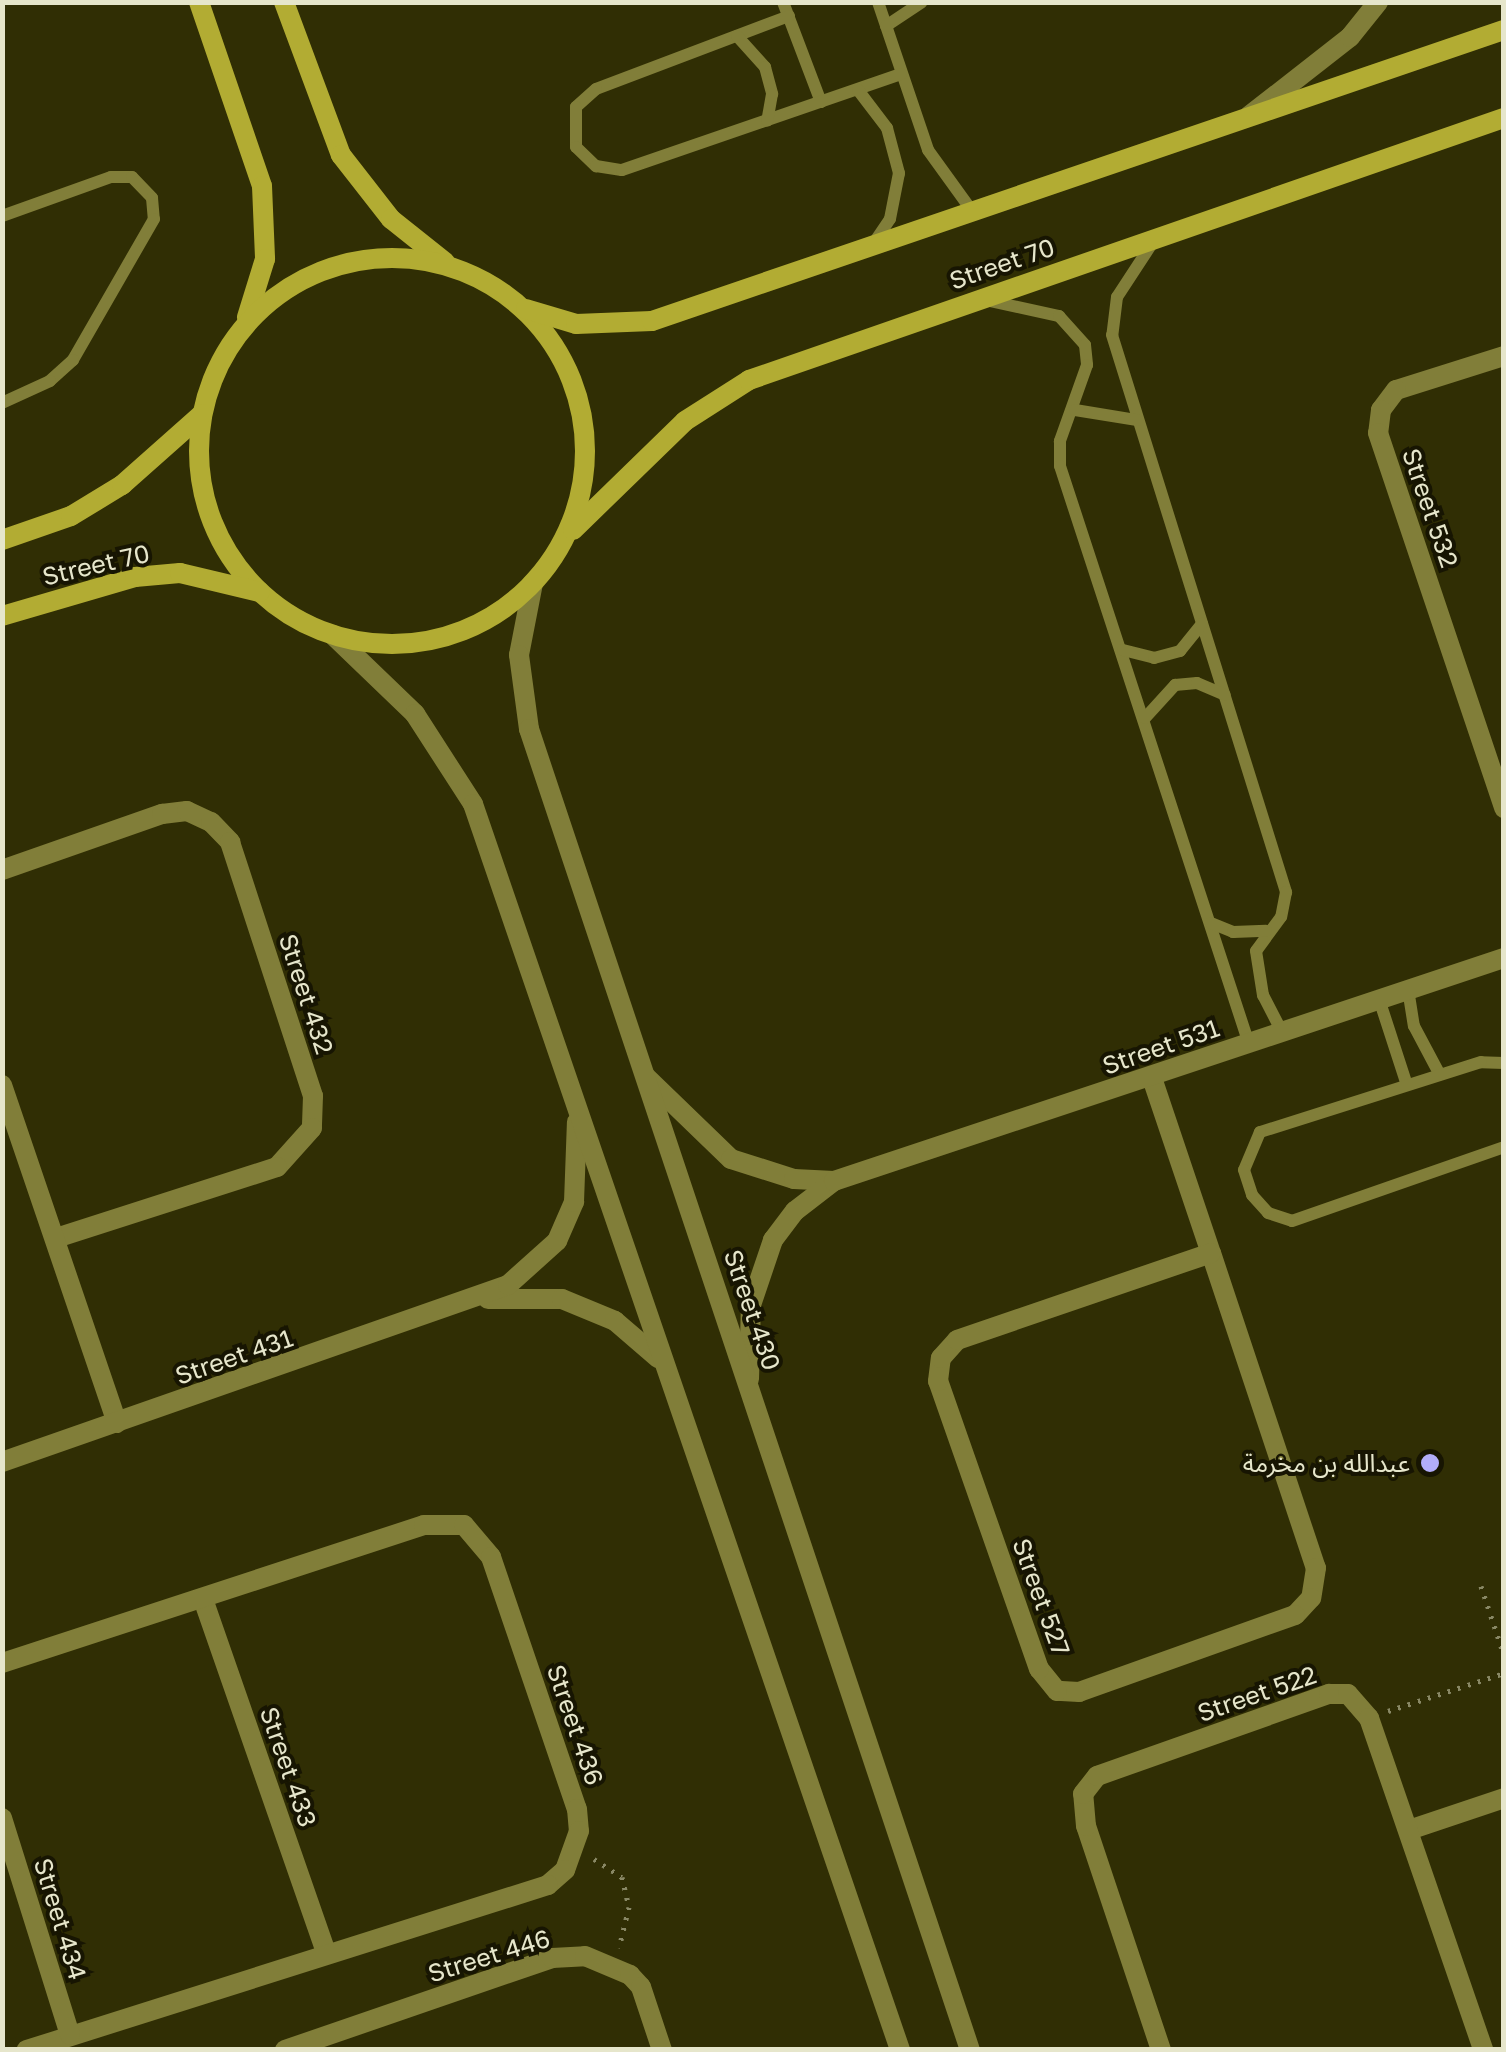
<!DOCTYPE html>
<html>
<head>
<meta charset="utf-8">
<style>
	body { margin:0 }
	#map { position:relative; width:1506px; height:2052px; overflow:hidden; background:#302e04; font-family:"Golos Text","Noto Sans Arabic",sans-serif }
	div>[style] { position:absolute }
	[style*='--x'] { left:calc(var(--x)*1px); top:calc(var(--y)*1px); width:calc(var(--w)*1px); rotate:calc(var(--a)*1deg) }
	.path>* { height:5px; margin-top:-2.5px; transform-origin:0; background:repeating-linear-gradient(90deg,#898865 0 2.5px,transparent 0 10.5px) }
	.service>* { height:12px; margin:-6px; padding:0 6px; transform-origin:6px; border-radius:6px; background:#817e39 }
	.minor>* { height:20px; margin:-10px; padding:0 10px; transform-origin:10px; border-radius:10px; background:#817e39 }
	.tertiary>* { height:20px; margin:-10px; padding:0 10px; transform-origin:10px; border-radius:10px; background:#817e39 }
	.secondary>* { height:20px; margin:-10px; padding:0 10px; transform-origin:10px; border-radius:10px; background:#b2ac33 }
	.secondary>.ring { margin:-10px; padding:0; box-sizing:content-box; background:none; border:20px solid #b2ac33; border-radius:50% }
	.dots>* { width:28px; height:28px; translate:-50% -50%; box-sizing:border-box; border:5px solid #171502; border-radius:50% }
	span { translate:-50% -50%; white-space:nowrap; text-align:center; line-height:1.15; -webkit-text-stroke:8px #171502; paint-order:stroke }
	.street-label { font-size:25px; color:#e6e6cb }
	.poi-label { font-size:25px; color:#e6e6cb }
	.right { translate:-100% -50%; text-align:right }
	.frame { position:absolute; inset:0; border:5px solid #e6e6cb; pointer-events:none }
</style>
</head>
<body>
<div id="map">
	<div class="path">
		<div style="--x:1481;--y:1586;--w:73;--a:71.6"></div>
		<div style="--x:1388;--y:1711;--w:122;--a:-18.1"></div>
		<div style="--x:594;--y:1859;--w:33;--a:33"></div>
		<div style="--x:622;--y:1877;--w:31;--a:77"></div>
		<div style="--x:629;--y:1907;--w:42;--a:103.7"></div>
	</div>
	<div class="service">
		<div style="--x:783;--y:2;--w:107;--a:69.2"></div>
		<div style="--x:878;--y:2;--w:156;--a:71.3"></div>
		<div style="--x:928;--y:150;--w:75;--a:54.2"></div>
		<div style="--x:789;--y:16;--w:206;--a:159.3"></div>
		<div style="--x:596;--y:89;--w:27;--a:138"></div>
		<div style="--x:576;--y:107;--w:40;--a:90"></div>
		<div style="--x:576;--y:147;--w:28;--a:44"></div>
		<div style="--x:596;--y:166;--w:26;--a:9"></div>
		<div style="--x:622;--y:170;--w:295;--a:-19"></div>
		<div style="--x:886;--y:26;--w:43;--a:-33.7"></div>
		<div style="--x:737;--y:36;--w:42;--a:47.9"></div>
		<div style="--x:765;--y:67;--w:28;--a:75"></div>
		<div style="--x:772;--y:94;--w:27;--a:100"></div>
		<div style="--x:858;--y:90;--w:48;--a:52.7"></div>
		<div style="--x:887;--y:128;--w:47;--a:75.1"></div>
		<div style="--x:899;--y:173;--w:47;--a:101.1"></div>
		<div style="--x:890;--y:219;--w:30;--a:124"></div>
		<div style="--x:2;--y:216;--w:116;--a:-19.7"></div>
		<div style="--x:111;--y:177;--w:21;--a:0"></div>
		<div style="--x:132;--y:177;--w:29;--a:46"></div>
		<div style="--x:152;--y:198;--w:21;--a:85"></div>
		<div style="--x:154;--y:219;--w:163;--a:119.9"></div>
		<div style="--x:73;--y:360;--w:31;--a:138"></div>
		<div style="--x:50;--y:381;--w:53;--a:155.4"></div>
		<div style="--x:1155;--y:239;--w:69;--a:123.2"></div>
		<div style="--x:1117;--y:297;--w:38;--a:97"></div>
		<div style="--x:1112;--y:335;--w:584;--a:72.65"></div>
		<div style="--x:1286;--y:892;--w:25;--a:101"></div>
		<div style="--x:1281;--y:917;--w:42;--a:126.3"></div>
		<div style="--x:1256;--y:951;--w:45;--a:81"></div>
		<div style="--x:1263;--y:995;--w:42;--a:62.8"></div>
		<div style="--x:985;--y:300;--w:76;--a:12.2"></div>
		<div style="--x:1059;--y:316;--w:39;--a:48"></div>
		<div style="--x:1085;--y:345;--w:20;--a:84"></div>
		<div style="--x:1087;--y:365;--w:81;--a:109.6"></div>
		<div style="--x:1060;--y:441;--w:25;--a:90"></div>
		<div style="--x:1060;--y:466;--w:608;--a:71.89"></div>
		<div style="--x:1075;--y:410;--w:63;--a:9.2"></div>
		<div style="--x:1123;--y:650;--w:32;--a:14"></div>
		<div style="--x:1154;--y:658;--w:27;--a:-15"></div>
		<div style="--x:1180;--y:651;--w:35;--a:-51"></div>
		<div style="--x:1145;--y:718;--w:45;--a:-47.7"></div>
		<div style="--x:1175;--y:685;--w:22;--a:-5"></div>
		<div style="--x:1197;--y:683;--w:30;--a:23"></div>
		<div style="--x:1211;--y:923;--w:24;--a:22"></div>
		<div style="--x:1233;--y:932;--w:33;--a:-2"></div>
		<div style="--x:1408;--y:989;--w:37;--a:81"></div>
		<div style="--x:1414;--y:1026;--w:55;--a:62"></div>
		<div style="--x:1379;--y:999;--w:90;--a:72"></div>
		<div style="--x:1504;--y:1063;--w:23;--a:-178"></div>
		<div style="--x:1481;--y:1062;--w:232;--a:162.4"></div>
		<div style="--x:1260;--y:1132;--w:41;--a:112.8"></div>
		<div style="--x:1244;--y:1170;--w:26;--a:72"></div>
		<div style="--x:1252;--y:1195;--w:24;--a:48"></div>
		<div style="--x:1268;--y:1213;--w:25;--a:18"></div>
		<div style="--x:1292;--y:1221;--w:225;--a:-19.2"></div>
	</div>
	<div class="minor">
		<div style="--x:1249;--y:116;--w:128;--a:-38"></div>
		<div style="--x:1350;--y:37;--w:45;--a:-51.3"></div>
		<div style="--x:1504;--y:356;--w:113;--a:162.5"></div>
		<div style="--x:1396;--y:390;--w:25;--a:127"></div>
		<div style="--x:1381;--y:410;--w:23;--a:97"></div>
		<div style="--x:1378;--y:433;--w:396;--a:71.4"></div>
		<div style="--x:2;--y:870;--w:170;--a:-19.3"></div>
		<div style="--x:162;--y:814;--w:25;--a:-7"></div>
		<div style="--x:187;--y:811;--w:26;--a:25"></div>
		<div style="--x:211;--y:822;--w:28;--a:46"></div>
		<div style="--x:230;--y:842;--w:267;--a:71.9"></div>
		<div style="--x:313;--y:1096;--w:32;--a:92"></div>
		<div style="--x:312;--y:1128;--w:52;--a:131.9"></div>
		<div style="--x:277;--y:1167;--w:232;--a:162.2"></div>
		<div style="--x:646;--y:1077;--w:118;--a:44"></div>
		<div style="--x:731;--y:1159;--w:66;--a:17.6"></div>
		<div style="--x:794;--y:1179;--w:40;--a:2.9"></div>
		<div style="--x:1152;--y:1078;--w:185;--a:71.4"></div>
		<div style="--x:1211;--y:1253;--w:332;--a:71.6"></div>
		<div style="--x:1316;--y:1568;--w:30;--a:99"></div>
		<div style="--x:1311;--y:1598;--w:23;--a:133"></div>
		<div style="--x:1295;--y:1615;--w:229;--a:160.4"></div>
		<div style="--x:1079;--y:1692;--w:22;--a:-177"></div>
		<div style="--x:1057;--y:1691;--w:28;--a:-129"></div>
		<div style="--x:1039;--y:1669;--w:305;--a:-109.3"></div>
		<div style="--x:938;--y:1381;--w:23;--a:-83"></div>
		<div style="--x:941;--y:1358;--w:24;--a:-48"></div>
		<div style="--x:957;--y:1340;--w:268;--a:-18.9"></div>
		<div style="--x:2;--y:1085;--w:357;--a:71.2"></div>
		<div style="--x:488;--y:1299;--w:74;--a:0"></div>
		<div style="--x:562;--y:1299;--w:57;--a:22.5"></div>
		<div style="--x:615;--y:1321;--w:57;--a:40.7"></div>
		<div style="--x:749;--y:1379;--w:74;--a:-88.5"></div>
		<div style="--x:751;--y:1305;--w:69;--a:-71.3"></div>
		<div style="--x:773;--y:1240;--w:36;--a:-53"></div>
		<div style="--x:795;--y:1211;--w:49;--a:-37.6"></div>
		<div style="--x:834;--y:1181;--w:706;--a:-18.41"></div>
		<div style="--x:2;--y:1462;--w:536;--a:-19.28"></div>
		<div style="--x:508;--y:1285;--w:66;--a:-41.9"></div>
		<div style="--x:557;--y:1241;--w:43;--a:-66.4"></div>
		<div style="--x:574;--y:1202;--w:80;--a:-87.9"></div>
		<div style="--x:203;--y:1599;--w:374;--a:70.8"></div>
		<div style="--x:2;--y:1663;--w:444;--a:-18.1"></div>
		<div style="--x:424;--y:1525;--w:40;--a:0"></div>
		<div style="--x:464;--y:1525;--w:42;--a:49.8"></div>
		<div style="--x:491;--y:1557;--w:266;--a:71.2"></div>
		<div style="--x:577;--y:1809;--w:22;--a:85"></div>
		<div style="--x:579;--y:1831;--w:41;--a:109.7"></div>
		<div style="--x:565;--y:1870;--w:23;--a:139"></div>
		<div style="--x:548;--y:1885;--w:547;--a:162.43"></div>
		<div style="--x:2;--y:1818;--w:227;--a:72.6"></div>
		<div style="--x:1409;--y:1830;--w:100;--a:-18.6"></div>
		<div style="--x:285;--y:2050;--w:282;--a:-19"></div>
		<div style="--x:552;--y:1958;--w:33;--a:-3"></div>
		<div style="--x:585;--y:1956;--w:49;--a:22.9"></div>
		<div style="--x:630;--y:1975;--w:16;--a:47"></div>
		<div style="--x:641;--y:1987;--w:66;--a:71.6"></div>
		<div style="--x:1161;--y:2050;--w:236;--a:-108.5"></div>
		<div style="--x:1086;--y:1826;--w:32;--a:-95"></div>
		<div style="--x:1083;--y:1794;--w:23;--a:-52"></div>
		<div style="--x:1097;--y:1776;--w:246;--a:-19.5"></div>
		<div style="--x:1329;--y:1694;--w:19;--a:0"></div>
		<div style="--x:1348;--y:1694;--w:32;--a:49"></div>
		<div style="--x:1369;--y:1718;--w:351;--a:71"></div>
	</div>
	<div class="tertiary">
		<div style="--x:533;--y:583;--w:73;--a:101"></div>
		<div style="--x:519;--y:655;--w:75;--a:82.3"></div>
		<div style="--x:529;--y:729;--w:1393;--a:71.54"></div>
		<div style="--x:333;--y:635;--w:114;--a:43.9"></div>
		<div style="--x:415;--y:714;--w:107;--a:57.2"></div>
		<div style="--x:473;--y:804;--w:1317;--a:71.08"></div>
	</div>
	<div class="secondary">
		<div style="--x:199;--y:2;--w:194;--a:71.1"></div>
		<div style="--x:262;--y:186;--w:73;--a:87.6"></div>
		<div style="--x:265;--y:259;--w:61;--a:107.2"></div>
		<div style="--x:284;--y:2;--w:163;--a:69.6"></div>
		<div style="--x:341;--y:155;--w:81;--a:52"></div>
		<div style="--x:391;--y:219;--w:69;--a:38.5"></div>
		<div class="ring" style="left:199px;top:258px;width:366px;height:366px"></div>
		<div style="--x:526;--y:309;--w:52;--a:16.7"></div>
		<div style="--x:576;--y:324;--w:76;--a:-2.3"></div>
		<div style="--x:652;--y:321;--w:900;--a:-18.86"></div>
		<div style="--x:573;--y:530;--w:156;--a:-44.2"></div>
		<div style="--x:685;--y:421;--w:76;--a:-32.6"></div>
		<div style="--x:749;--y:380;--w:799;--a:-19.14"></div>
		<div style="--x:2;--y:540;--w:73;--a:-19.2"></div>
		<div style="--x:71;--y:516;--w:60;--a:-31.3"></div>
		<div style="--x:122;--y:485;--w:107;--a:-41.6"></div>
		<div style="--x:2;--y:616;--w:139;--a:-16.3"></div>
		<div style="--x:135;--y:577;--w:45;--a:-5.1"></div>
		<div style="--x:180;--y:573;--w:82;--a:13.4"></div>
	</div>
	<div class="dots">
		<div style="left:1430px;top:1463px;background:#b2adf9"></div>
	</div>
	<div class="street-label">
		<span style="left:1002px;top:264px;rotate:-19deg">Street 70</span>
		<span style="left:1430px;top:508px;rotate:71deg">Street 532</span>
		<span style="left:96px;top:565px;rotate:-13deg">Street 70</span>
		<span style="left:306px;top:994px;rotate:72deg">Street 432</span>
		<span style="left:1161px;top:1047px;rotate:-19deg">Street 531</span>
		<span style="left:752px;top:1310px;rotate:71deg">Street 430</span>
		<span style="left:234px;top:1357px;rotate:-19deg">Street 431</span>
		<span style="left:1041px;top:1597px;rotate:70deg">Street 527</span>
		<span style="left:1257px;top:1694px;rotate:-19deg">Street 522</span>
		<span style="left:575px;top:1725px;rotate:71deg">Street 436</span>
		<span style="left:288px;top:1767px;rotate:71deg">Street 433</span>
		<span style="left:60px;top:1919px;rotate:73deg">Street 434</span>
		<span style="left:489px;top:1956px;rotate:-17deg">Street 446</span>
	</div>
	<div class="poi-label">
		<span class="right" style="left:1410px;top:1463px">عبدالله بن مخرمة</span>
	</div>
	<div class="frame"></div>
</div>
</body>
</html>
